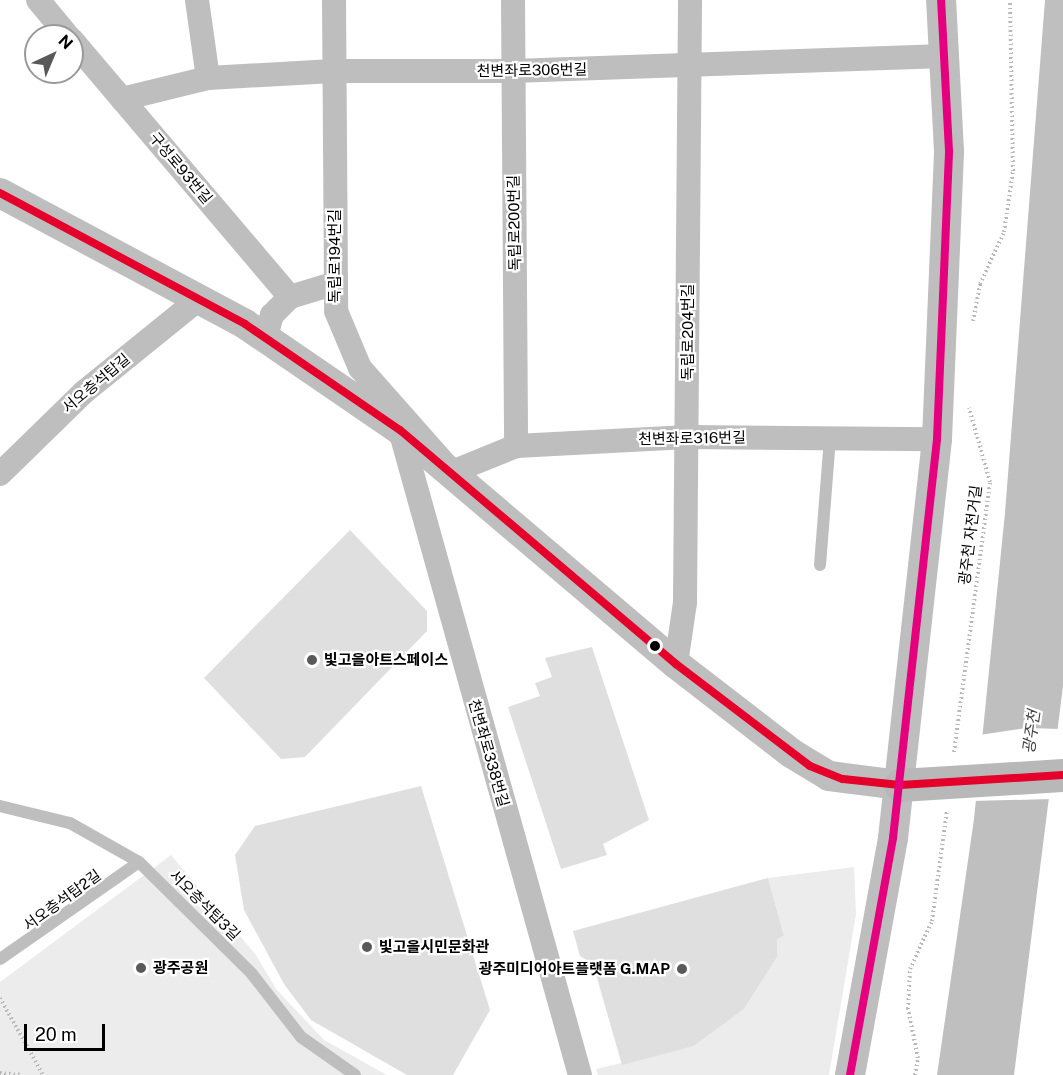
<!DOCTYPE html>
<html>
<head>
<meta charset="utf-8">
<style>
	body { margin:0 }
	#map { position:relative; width:1063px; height:1075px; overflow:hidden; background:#fff; font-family:"Public Sans","Noto Sans KR",sans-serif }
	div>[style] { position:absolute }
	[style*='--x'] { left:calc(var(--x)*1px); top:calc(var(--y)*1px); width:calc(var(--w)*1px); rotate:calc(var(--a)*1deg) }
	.green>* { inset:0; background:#ececec }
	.water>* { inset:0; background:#bfbfbf }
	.pier>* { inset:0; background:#fff }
	.building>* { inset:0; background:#dfdfdf }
	.path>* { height:4px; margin-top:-2px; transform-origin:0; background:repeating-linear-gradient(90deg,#b9b9b9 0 1.5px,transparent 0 4.5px) }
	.service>* { height:12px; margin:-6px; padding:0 6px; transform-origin:6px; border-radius:6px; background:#bebebe }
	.minor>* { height:24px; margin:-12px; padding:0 12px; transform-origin:12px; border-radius:12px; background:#bebebe }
	.tertiary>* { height:30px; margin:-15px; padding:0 15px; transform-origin:15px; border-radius:15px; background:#bebebe }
	.secondary-bridge>* { height:33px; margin:-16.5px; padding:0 16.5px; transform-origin:16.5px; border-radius:16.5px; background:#b8b8b8 }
	.bus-1>* { height:8px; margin:-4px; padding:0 4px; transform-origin:4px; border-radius:4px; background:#e4002b }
	.bus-2>* { height:8px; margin:-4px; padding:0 4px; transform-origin:4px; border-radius:4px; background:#e5007d }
	.dots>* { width:16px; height:16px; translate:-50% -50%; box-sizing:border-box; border:3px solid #fff; border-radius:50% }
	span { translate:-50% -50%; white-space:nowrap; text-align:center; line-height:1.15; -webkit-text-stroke:4.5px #fff; paint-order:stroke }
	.street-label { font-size:15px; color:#000 }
	.poi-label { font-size:15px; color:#000; font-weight:700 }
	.left { translate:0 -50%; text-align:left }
	.right { translate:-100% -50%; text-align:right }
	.water-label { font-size:16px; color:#444; font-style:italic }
	.north { position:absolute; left:24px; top:24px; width:60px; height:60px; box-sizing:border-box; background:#fff; border:2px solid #999; border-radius:50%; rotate:44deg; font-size:16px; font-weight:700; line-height:24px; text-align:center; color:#000 }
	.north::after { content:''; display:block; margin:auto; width:21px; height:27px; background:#595959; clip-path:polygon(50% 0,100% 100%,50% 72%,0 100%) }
	.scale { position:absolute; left:24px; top:1024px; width:81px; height:27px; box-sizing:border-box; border:3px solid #000; border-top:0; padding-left:8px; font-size:18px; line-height:21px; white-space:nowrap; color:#000; -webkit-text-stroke:4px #fff; paint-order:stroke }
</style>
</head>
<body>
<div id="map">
	<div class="green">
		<div style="clip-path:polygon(171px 855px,256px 955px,276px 989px,324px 1040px,387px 1075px,0 1075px,0 982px)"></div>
		<div style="clip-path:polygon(854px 867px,856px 914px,829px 1075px,598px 1075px,596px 1069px,694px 1046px,744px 1009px,777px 957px,774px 939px,784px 936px,768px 878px)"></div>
	</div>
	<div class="water">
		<div style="clip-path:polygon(1045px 0,1063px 0,1063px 686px,1014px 1075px,937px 1075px,974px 819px,1005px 513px)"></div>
	</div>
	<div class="pier">
		<div style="clip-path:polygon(1027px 728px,1061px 729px,1052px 799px,972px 801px,979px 735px)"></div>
	</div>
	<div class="building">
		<div style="clip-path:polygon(350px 530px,427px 611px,427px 631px,305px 757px,281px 759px,204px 678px)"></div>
		<div style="clip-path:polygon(592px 647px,649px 820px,603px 844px,607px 855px,561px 869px,508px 707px,540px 696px,535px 683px,552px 677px,545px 658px)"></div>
		<div style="clip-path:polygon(421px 786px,490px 1010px,453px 1075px,407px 1075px,311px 1020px,284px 984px,244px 910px,235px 855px,255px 826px)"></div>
		<div style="clip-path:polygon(768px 878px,784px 936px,777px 939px,777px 957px,744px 1009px,694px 1046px,622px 1065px,593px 964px,580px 956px,573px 931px)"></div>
	</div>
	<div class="path">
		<div style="--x:973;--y:321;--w:38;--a:-79"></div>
		<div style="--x:980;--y:284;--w:57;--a:-65.2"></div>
		<div style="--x:1004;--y:232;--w:62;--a:-81.6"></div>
		<div style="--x:1013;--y:171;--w:171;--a:-91"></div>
		<div style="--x:954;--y:752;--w:272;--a:-82.4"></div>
		<div style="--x:990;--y:482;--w:77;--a:-105.8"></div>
		<div style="--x:0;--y:998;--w:88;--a:60.8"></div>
		<div style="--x:0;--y:1073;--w:22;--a:5"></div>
		<div style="--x:915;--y:1075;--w:17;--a:-80"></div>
		<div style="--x:918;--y:1058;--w:50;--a:-101.5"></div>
		<div style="--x:908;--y:1009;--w:40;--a:-87.1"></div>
		<div style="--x:910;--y:969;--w:53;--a:-65.4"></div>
		<div style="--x:932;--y:921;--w:112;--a:-82.3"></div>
	</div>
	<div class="service">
		<div style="--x:820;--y:565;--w:128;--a:-85.5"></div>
		<div style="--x:0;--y:806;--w:72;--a:13.7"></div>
		<div style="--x:70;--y:823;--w:79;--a:29.5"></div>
		<div style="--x:139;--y:862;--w:159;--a:44.7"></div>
		<div style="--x:252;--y:974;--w:80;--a:52.1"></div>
		<div style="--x:301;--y:1037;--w:66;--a:35.1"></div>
		<div style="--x:0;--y:959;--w:169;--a:-34.9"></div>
	</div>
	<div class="minor">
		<div style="--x:38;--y:0;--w:47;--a:50.2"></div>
		<div style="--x:197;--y:0;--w:79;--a:82"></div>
		<div style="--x:334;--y:0;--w:311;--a:89.6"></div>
		<div style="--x:336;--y:311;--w:62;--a:67.2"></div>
		<div style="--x:360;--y:368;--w:139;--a:48.5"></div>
		<div style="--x:452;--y:472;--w:69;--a:-22.1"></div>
		<div style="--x:516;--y:446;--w:172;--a:-3"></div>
		<div style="--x:688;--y:437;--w:249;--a:0.5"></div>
		<div style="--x:513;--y:0;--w:446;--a:89.6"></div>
		<div style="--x:72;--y:40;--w:337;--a:49.7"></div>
		<div style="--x:122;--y:99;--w:89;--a:-13.7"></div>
		<div style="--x:208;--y:78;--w:125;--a:-3.2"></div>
		<div style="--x:333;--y:71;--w:180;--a:0"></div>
		<div style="--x:513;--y:71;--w:432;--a:-2"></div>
		<div style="--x:266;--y:337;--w:23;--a:-75"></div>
		<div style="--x:272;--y:315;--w:25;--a:-45"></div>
		<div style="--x:290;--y:297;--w:48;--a:-16.9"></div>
		<div style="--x:400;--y:430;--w:670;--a:74.41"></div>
		<div style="--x:0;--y:474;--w:117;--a:-44.3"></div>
		<div style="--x:84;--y:392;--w:148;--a:-39"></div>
		<div style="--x:676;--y:664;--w:63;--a:-81.7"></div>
		<div style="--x:685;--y:602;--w:602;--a:-89.52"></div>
	</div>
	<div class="tertiary">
		<div style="--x:0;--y:193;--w:278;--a:28.1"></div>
		<div style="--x:245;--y:324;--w:188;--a:34.4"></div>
		<div style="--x:400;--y:430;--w:362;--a:40.3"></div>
		<div style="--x:676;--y:664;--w:145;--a:37.7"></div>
		<div style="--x:791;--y:753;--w:44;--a:31.2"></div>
		<div style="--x:829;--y:776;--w:72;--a:7.2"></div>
		<div style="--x:850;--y:1075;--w:241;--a:-79.7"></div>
		<div style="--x:893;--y:838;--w:401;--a:-83.7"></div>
		<div style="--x:937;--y:439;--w:288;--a:-87.6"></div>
		<div style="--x:949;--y:151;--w:151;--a:-93"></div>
	</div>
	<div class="secondary-bridge">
		<div style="--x:900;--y:785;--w:163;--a:-3.5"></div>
	</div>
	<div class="bus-1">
		<div style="--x:0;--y:193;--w:278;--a:28.1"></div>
		<div style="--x:245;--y:324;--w:188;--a:34.4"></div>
		<div style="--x:400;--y:430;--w:362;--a:40.3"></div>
		<div style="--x:676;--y:664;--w:168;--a:37.3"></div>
		<div style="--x:810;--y:766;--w:35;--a:22"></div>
		<div style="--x:843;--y:779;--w:57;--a:6"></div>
		<div style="--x:900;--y:785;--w:163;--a:-3.5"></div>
	</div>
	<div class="bus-2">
		<div style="--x:850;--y:1075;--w:241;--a:-79.7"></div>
		<div style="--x:893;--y:838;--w:401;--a:-83.7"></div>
		<div style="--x:937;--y:439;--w:288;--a:-87.6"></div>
		<div style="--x:949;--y:151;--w:151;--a:-93"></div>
	</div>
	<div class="dots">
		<div style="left:655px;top:646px;background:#000"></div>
		<div style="left:312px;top:660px;background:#595959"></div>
		<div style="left:367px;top:947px;background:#595959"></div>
		<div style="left:141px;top:968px;background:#595959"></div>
		<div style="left:682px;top:969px;background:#595959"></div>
	</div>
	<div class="street-label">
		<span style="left:532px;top:70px;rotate:-1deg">천변좌로306번길</span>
		<span style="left:181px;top:168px;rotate:50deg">구성로93번길</span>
		<span style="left:514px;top:223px;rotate:-91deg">독립로200번길</span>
		<span style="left:335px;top:256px;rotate:-90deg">독립로194번길</span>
		<span style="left:688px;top:332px;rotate:-90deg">독립로204번길</span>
		<span style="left:96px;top:383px;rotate:-40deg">서오층석탑길</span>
		<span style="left:692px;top:438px;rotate:-1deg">천변좌로316번길</span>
		<span style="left:970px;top:535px;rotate:-83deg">광주천 자전거길</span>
		<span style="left:489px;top:753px;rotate:74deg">천변좌로338번길</span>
		<span style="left:62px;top:900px;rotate:-36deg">서오층석탑2길</span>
		<span style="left:205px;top:905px;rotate:45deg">서오층석탑3길</span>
	</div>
	<div class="poi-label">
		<span class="left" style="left:324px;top:660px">빛고을아트스페이스</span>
		<span class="left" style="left:379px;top:947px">빛고을시민문화관</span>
		<span class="left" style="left:153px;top:968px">광주공원</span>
		<span class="right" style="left:670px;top:969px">광주미디어아트플랫폼 G.MAP</span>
	</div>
	<div class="water-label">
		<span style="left:1032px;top:732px;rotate:-82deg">광주천</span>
	</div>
	<div class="north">N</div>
	<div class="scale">20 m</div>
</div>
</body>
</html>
